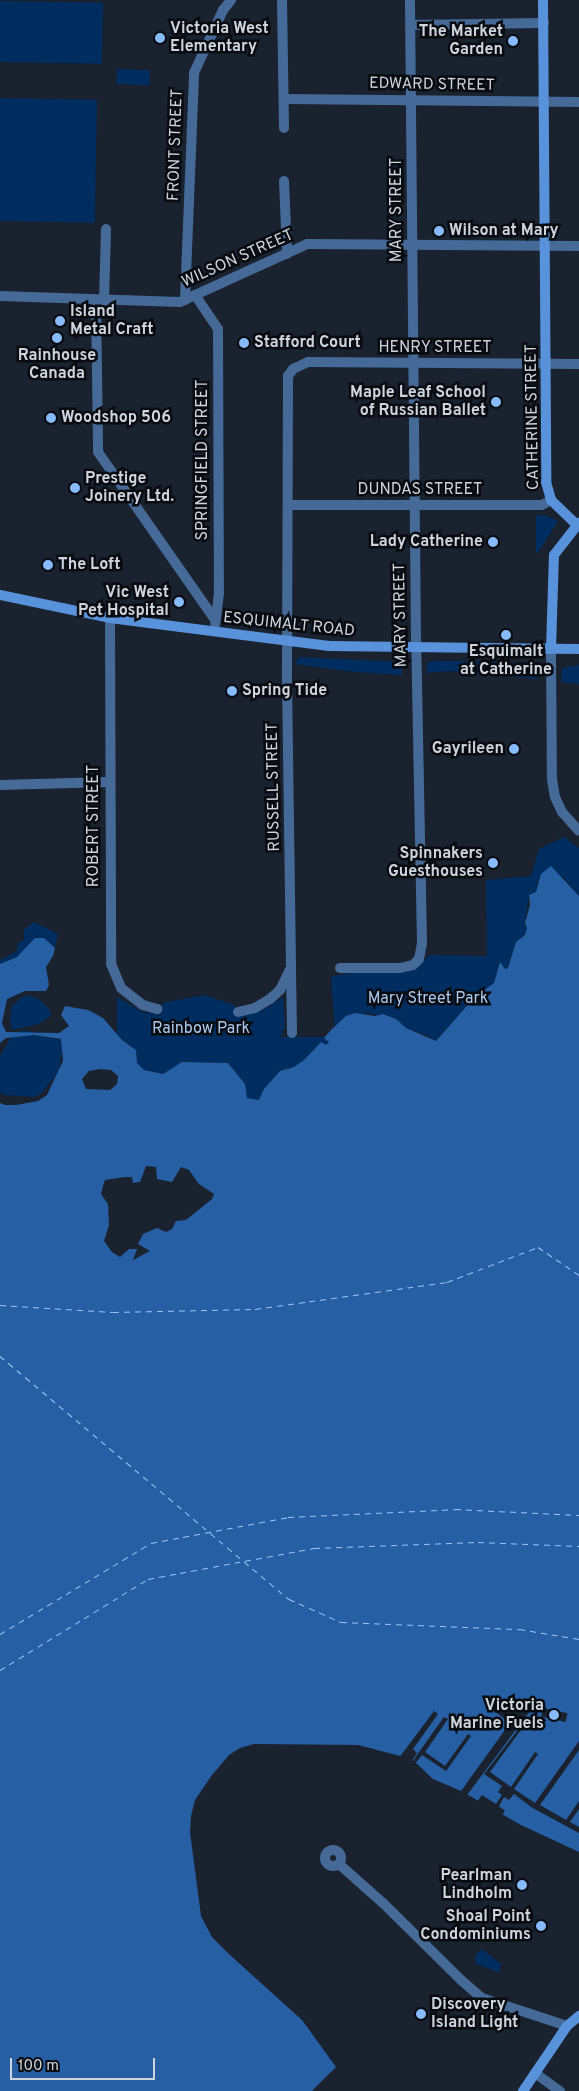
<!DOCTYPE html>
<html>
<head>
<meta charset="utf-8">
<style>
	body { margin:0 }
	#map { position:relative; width:579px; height:2091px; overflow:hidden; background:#19222e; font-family:Overpass,sans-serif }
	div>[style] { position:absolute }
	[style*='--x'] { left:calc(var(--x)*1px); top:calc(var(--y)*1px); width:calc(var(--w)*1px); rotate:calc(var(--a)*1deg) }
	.green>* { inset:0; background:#002d60; transform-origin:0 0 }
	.water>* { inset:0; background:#265fa3 }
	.pier>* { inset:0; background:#19222e; transform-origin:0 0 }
	.ferry>* { height:1px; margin-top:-0.5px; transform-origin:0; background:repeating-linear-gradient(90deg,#99c5fd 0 6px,transparent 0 11px) }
	.street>* { height:10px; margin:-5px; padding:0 5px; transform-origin:5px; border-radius:5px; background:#466a97 }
	.street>.ring { margin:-5px; padding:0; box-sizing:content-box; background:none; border:10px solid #466a97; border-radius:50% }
	.secondary>* { height:10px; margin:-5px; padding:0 5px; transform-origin:5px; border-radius:5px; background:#5892db }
	.dots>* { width:14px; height:14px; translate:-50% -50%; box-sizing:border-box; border:2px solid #080b10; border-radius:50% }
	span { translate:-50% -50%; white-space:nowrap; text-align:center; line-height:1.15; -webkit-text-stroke:5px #080b10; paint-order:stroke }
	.poi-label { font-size:16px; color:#ced4dc; font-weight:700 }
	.left { translate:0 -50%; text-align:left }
	.right { translate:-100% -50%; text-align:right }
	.street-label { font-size:16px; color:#ced4dc }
	.park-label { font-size:16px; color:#acc9ef }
	.scale { position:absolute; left:10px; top:2058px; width:145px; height:22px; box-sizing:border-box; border:2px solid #ced4dc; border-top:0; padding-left:6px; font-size:15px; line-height:18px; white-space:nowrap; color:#ced4dc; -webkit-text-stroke:4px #080b10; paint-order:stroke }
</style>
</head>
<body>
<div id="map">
	<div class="green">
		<div style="left:0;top:1px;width:103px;height:61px;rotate:1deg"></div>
		<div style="left:117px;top:69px;width:33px;height:15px;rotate:2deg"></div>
		<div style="left:0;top:98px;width:97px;height:123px;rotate:1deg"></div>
		<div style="clip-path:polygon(538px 515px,547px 516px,558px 521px,538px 553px,536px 553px,536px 517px)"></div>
		<div style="clip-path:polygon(299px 657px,402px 662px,402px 675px,355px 672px,295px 664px)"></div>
		<div style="clip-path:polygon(434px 661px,492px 661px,532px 665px,535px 667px,538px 679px,450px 671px,426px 673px,428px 662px)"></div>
		<div style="clip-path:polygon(579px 665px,579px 684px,561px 682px,562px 668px)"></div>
		<div style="clip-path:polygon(564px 837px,579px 848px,579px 896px,563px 877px,538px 881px,536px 892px,529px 895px,525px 923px,527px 928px,525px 935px,516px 942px,508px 968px,505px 969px,500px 962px,494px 983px,473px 999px,436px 1041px,426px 1035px,406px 1028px,396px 1019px,368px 1013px,346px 1016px,335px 1026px,331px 982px,332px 976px,423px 962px,429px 955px,487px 956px,486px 880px,531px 876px,539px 849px)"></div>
		<div style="clip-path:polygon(34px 922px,58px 934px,55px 948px,44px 938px,17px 957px,0 964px,0 960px,17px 951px,18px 943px,24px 940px,24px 930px)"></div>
		<div style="clip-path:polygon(204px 995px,235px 1005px,235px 1017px,262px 1011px,283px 997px,285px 1029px,280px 1032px,285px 1033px,281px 1035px,281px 1037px,325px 1037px,329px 1042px,326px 1046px,321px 1042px,304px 1060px,294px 1067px,280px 1071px,264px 1089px,260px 1100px,247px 1098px,245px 1084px,228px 1063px,182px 1062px,163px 1074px,144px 1070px,137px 1064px,136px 1050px,117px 1035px,117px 997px,143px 1012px,161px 1015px,162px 1003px)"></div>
		<div style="clip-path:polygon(23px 996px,31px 996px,40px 1000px,50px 1010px,51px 1016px,39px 1024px,12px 1030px,10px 1018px,12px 1006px)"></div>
		<div style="clip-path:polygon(21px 1031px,29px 1031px,41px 1036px,63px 1040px,59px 1071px,42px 1093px,34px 1097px,4px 1095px,0 1092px,0 1056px,11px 1037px)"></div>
		<div style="clip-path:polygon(482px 1949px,501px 1964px,499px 1972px,476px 1964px,475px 1955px)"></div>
	</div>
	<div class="water">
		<div style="clip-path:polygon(evenodd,551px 866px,579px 896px,579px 1852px,521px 1825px,461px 1791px,433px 1779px,415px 1762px,404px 1757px,358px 1745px,254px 1744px,240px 1748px,229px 1755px,212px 1775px,195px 1800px,191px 1816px,190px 1832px,201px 1916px,212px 1937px,230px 1955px,302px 2020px,336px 2067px,312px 2091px,0 2091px,0 1103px,5px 1105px,16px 1105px,38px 1101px,47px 1095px,63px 1061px,61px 1039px,34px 1035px,6px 1038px,0 1043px,0 964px,17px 957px,35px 938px,44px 938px,55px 948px,53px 956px,46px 967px,49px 985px,46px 991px,25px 991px,7px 999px,2px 1023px,6px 1032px,59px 1033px,69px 1026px,61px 1015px,65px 1006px,88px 1010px,103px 1018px,122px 1040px,136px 1050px,137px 1063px,144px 1070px,163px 1074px,182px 1062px,228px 1063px,245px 1084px,247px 1098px,259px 1100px,264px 1089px,280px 1071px,294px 1067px,304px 1060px,321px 1042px,326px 1045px,329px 1042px,324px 1038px,332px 1029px,346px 1016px,355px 1013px,375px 1016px,383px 1014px,396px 1019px,406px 1028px,436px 1041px,473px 999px,494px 983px,500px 962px,505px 969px,508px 968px,516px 942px,525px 935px,527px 928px,525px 923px,530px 905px,529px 895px,536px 892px,541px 874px,551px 866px,100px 1069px,111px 1070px,118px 1076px,117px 1084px,110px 1090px,86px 1089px,82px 1079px,89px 1071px,100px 1069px,551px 866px,146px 1166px,156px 1167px,157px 1179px,172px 1182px,181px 1167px,189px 1170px,199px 1184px,214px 1194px,212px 1199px,186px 1220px,176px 1221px,172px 1229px,166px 1232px,157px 1228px,143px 1234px,138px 1244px,150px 1251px,133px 1260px,137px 1249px,129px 1249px,120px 1257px,112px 1252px,104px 1241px,109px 1225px,108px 1204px,101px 1194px,103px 1186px,105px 1180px,125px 1177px,132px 1177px,133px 1183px,140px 1182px,146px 1166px)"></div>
	</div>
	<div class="pier">
		<div style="clip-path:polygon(490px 1697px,533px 1707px,467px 1795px,461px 1791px,510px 1723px,485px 1704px)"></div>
		<div style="left:543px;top:1708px;width:25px;height:9px;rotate:12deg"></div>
		<div style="clip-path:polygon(434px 1711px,438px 1714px,413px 1749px,417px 1753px,411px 1763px,399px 1758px)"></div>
		<div style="clip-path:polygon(444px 1717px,448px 1719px,425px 1752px,445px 1766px,468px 1734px,471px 1736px,446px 1771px,422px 1755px,414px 1765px,412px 1763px,419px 1752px)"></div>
		<div style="clip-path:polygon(527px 1718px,529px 1719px,490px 1772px,511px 1787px,535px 1752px,538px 1754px,514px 1789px,535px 1803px,579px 1741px,579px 1750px,540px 1805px,566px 1820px,579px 1801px,579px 1809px,570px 1822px,579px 1827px,579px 1833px,531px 1807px,514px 1794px,509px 1800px,504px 1797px,499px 1806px,505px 1811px,501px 1817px,476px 1803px,482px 1795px,496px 1804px,502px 1795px,498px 1792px,502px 1786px,484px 1774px)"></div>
	</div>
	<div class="ferry">
		<div style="--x:0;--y:1305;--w:113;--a:3.5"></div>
		<div style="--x:113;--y:1312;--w:142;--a:-1.2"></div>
		<div style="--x:255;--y:1309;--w:194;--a:-8"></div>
		<div style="--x:447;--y:1282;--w:97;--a:-21"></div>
		<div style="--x:538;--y:1247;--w:50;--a:34.3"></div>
		<div style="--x:0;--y:1356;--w:378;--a:40.1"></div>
		<div style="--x:289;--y:1599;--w:57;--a:23.9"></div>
		<div style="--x:341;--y:1622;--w:178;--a:2.3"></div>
		<div style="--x:519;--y:1629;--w:61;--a:9.5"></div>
		<div style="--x:0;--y:1634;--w:176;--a:-31.1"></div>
		<div style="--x:151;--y:1543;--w:139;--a:-10.7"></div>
		<div style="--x:288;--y:1517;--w:167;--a:-2.7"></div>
		<div style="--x:455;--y:1509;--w:124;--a:2.8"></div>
		<div style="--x:0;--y:1670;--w:174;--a:-31.6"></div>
		<div style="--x:148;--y:1579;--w:169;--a:-10.6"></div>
		<div style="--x:314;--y:1548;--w:164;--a:-2.1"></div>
		<div style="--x:478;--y:1542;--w:101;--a:2.3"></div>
	</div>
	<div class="street">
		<div style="--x:282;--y:0;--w:128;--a:89.1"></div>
		<div style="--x:411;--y:25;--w:133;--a:-0.9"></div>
		<div style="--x:284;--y:99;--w:295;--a:0.6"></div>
		<div style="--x:284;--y:181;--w:73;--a:87.6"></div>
		<div style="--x:195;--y:295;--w:41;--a:55.9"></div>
		<div style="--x:218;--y:329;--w:264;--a:89.8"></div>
		<div style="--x:219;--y:593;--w:31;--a:97"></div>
		<div style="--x:0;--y:296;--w:180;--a:1.9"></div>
		<div style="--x:180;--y:302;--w:140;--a:-24.5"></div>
		<div style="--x:307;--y:244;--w:272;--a:0.4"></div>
		<div style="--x:185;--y:300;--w:227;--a:-87.7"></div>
		<div style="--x:194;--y:73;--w:69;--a:-65.3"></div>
		<div style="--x:223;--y:10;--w:13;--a:-51"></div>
		<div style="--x:96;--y:301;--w:151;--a:89.2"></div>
		<div style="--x:98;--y:452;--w:205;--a:55.1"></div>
		<div style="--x:104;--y:301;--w:72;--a:-88.4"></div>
		<div style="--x:288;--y:505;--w:254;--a:0"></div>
		<div style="--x:542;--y:505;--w:10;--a:-29"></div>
		<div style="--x:110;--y:618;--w:346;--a:89.8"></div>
		<div style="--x:111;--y:964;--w:26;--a:67"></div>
		<div style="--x:121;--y:988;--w:28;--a:38"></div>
		<div style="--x:143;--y:1005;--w:15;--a:16"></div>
		<div style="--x:551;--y:649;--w:130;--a:89.6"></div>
		<div style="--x:552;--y:779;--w:18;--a:81"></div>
		<div style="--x:555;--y:797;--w:17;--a:65"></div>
		<div style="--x:562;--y:812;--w:25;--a:48"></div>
		<div style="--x:0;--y:785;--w:109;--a:-1.6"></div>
		<div style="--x:340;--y:968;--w:60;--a:0"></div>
		<div style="--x:400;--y:968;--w:13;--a:-13"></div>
		<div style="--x:413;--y:965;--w:8;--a:-45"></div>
		<div style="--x:419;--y:959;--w:16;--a:-79"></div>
		<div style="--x:422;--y:943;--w:303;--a:-91.1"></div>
		<div style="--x:416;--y:640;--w:640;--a:-90.54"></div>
		<div style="--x:291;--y:969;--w:64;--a:89.1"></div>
		<div style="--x:238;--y:1012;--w:17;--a:-13"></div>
		<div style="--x:255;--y:1008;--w:17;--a:-31"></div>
		<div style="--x:270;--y:999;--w:13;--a:-42"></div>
		<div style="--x:280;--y:990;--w:25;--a:-64"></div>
		<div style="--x:291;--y:967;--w:298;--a:-90.8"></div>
		<div style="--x:287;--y:669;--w:293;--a:-89.8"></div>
		<div style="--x:288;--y:376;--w:9;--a:-54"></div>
		<div style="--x:293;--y:369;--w:17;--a:-25"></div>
		<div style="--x:308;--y:362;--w:271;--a:0.4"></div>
		<div class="ring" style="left:325px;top:1850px;width:6px;height:6px"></div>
		<div style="--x:339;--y:1864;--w:59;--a:41.6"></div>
		<div style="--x:383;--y:1903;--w:110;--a:44.6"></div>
		<div style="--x:461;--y:1980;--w:28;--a:41"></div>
		<div style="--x:482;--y:1998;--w:89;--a:18.2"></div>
		<div style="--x:535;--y:2073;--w:31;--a:36"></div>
	</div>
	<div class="secondary">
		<div style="--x:543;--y:0;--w:482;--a:89.6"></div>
		<div style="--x:546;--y:482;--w:19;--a:74"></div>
		<div style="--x:551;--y:500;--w:36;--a:44"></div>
		<div style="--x:0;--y:595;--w:112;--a:11.8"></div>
		<div style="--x:110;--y:618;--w:221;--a:7.3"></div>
		<div style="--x:329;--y:646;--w:250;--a:0.7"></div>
		<div style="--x:551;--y:649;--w:94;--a:-88.2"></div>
		<div style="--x:554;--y:555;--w:41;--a:-52"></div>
		<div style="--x:523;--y:2091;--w:78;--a:-55.9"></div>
		<div style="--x:567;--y:2026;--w:16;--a:-40"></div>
	</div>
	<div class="dots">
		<div style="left:160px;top:38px;background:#87bbfc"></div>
		<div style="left:513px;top:41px;background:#87bbfc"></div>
		<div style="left:439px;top:231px;background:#87bbfc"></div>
		<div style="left:60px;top:321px;background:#87bbfc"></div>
		<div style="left:57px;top:338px;background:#87bbfc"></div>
		<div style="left:244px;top:343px;background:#87bbfc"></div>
		<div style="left:496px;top:402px;background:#87bbfc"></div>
		<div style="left:51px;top:418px;background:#87bbfc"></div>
		<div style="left:75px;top:488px;background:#87bbfc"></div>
		<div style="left:493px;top:542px;background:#87bbfc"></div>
		<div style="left:48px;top:565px;background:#87bbfc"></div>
		<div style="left:179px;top:602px;background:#87bbfc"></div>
		<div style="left:506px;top:635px;background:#87bbfc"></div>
		<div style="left:232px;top:691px;background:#87bbfc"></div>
		<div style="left:514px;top:749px;background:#87bbfc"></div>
		<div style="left:493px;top:863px;background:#87bbfc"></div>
		<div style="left:554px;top:1715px;background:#87bbfc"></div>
		<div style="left:522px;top:1885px;background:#87bbfc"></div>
		<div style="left:541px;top:1926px;background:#87bbfc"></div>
		<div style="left:421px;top:2014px;background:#87bbfc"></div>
	</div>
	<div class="poi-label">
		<span class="left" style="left:170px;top:38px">Victoria West<br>Elementary</span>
		<span class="right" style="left:503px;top:41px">The Market<br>Garden</span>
		<span class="left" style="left:449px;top:231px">Wilson at Mary</span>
		<span class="left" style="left:70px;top:321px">Island<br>Metal Craft</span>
		<span class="left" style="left:254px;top:343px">Stafford Court</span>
		<span style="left:57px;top:365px">Rainhouse<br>Canada</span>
		<span class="right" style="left:486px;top:402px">Maple Leaf School<br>of Russian Ballet</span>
		<span class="left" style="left:61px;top:418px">Woodshop 506</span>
		<span class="left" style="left:85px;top:488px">Prestige<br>Joinery Ltd.</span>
		<span class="right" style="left:483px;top:542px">Lady Catherine</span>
		<span class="left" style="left:58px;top:565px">The Loft</span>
		<span class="right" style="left:169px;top:602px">Vic West<br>Pet Hospital</span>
		<span style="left:506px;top:661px">Esquimalt<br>at Catherine</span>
		<span class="left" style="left:242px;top:691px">Spring Tide</span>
		<span class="right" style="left:504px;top:749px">Gayrileen</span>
		<span class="right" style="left:483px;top:863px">Spinnakers<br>Guesthouses</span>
		<span class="right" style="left:544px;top:1715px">Victoria<br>Marine Fuels</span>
		<span class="right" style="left:512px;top:1885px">Pearlman<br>Lindholm</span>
		<span class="right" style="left:531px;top:1926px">Shoal Point<br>Condominiums</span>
		<span class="left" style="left:431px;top:2014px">Discovery<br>Island Light</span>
	</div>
	<div class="street-label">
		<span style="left:432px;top:85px;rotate:1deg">EDWARD STREET</span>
		<span style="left:176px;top:145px;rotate:-88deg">FRONT STREET</span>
		<span style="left:397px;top:210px;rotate:-90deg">MARY STREET</span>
		<span style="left:238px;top:259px;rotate:-24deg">WILSON STREET</span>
		<span style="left:435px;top:348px">HENRY STREET</span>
		<span style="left:533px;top:417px;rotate:-91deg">CATHERINE STREET</span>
		<span style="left:203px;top:460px;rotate:-90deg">SPRINGFIELD STREET</span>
		<span style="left:420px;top:490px">DUNDAS STREET</span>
		<span style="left:401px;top:615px;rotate:-91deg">MARY STREET</span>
		<span style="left:289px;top:625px;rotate:6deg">ESQUIMALT ROAD</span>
		<span style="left:274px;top:787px;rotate:-91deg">RUSSELL STREET</span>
		<span style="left:94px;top:826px;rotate:-90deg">ROBERT STREET</span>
	</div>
	<div class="park-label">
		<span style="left:428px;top:999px">Mary Street Park</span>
		<span style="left:201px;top:1029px">Rainbow Park</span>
	</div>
	<div class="scale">100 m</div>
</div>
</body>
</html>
